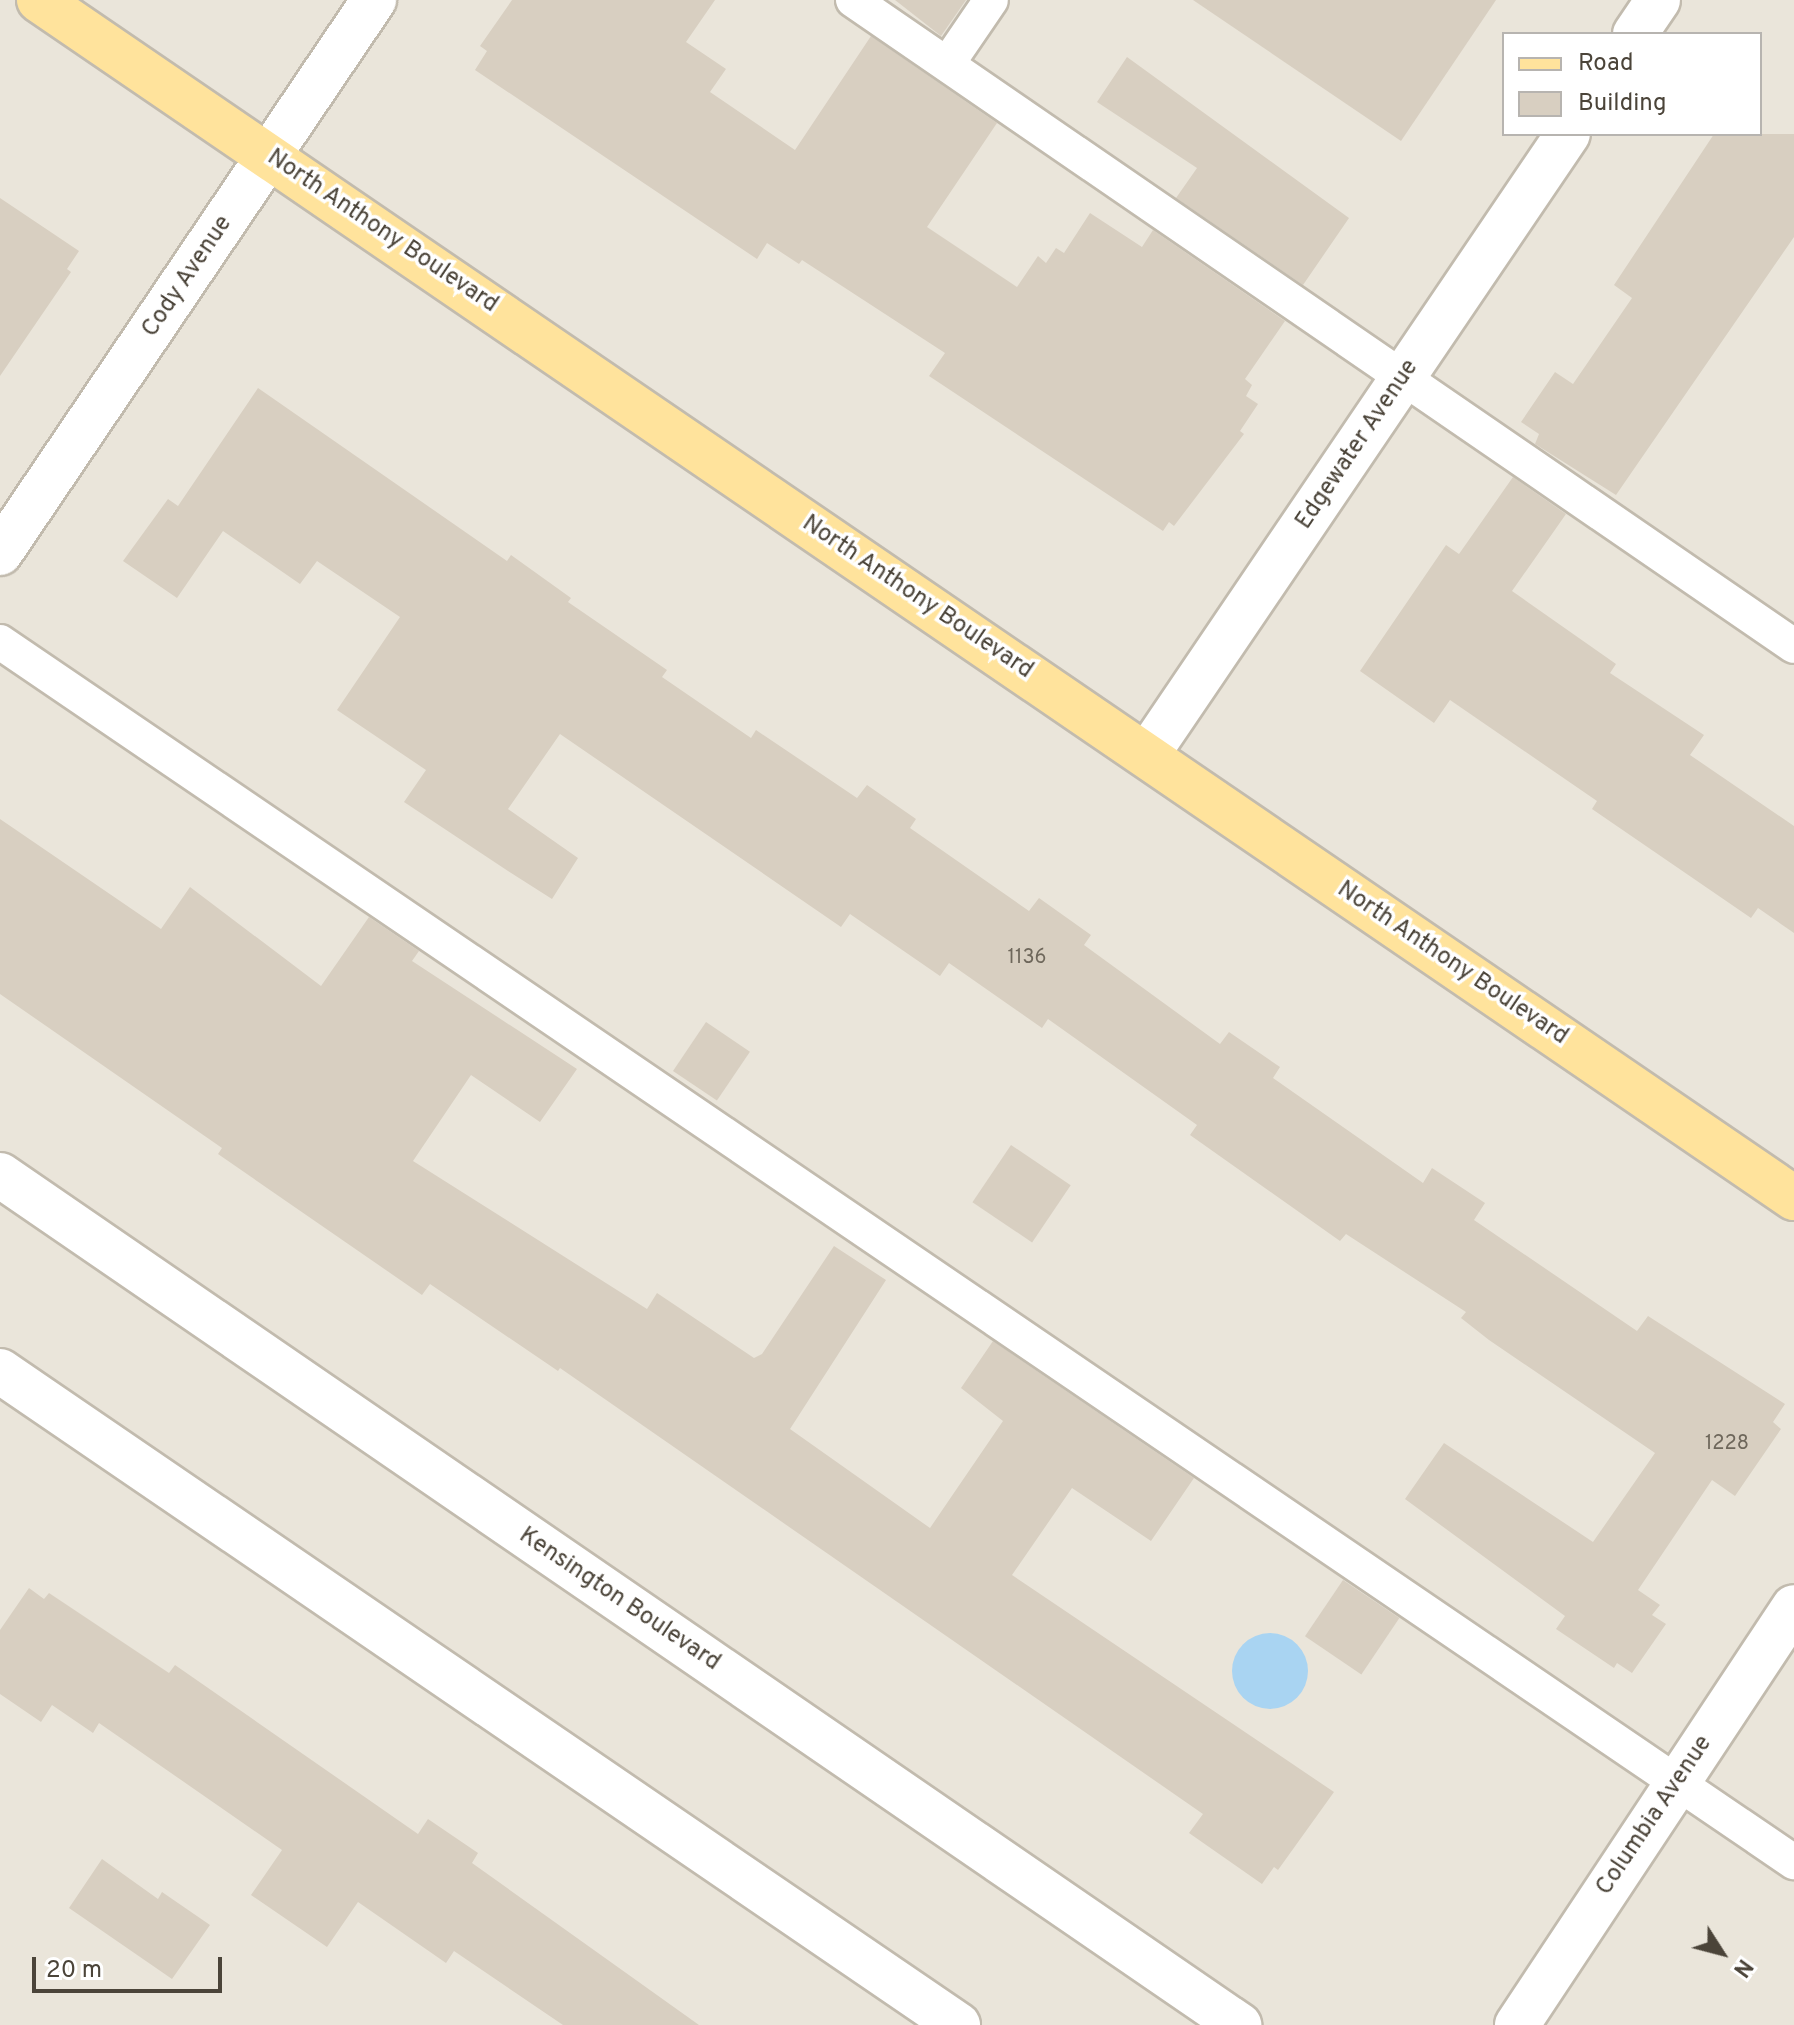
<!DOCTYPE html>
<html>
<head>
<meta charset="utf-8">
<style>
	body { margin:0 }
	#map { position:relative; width:1794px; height:2025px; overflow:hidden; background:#f6f3ec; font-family:Overpass,sans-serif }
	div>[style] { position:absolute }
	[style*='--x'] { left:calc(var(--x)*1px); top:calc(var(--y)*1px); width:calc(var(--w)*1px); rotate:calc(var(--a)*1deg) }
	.residential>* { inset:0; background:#eae5da }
	.water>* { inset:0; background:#a9d4f2 }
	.round { border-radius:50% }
	.building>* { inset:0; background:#d8cfc1; transform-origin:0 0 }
	.roads { filter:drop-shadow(2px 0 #c2bbae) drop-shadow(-2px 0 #c2bbae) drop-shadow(0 2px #c2bbae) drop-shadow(0 -2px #c2bbae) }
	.service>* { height:34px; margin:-17px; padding:0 17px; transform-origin:17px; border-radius:17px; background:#fff }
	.minor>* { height:44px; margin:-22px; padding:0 22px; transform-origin:22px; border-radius:22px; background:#fff }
	.primary>* { height:44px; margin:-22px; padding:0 22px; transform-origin:22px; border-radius:22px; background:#ffe39c }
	span { translate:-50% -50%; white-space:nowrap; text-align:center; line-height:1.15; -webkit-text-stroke:7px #fff; paint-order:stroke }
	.number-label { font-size:20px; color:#6e675b }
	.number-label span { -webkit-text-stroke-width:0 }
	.street-label { font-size:24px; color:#4b4439 }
	.legend { position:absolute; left:1502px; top:32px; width:260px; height:104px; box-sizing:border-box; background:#fff; border:2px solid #b7b4b0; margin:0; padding:10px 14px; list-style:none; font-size:24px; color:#4b4439 }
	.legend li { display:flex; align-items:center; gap:16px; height:40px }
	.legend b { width:40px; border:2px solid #b7b4b0 }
	.north { position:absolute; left:1682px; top:1913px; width:80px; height:80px; -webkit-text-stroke:6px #fff; paint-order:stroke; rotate:126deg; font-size:22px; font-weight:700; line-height:32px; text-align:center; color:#4b4439 }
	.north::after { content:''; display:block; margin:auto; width:28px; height:36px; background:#4b4439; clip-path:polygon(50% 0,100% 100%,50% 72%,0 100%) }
	.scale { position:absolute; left:32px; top:1957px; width:190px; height:36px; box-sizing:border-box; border:4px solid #4b4439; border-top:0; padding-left:10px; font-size:24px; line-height:28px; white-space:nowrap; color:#4b4439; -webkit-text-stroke:6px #fff; paint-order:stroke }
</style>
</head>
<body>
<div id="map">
	<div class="residential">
		<div style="clip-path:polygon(evenodd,0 0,1794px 0,1794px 2025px,0 2025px,0 0,1504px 34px,1760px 34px,1760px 134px,1504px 134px,1504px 34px)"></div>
	</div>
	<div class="water">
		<div class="round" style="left:1232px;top:1633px;width:76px;height:76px"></div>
	</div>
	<div class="building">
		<div style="clip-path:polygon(512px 0,715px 0,686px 42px,726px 69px,710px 92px,795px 150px,871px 36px,997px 123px,927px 227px,1017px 287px,1038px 256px,1046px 263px,1056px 248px,1064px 253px,1090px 213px,1142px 247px,1153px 230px,1285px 321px,1245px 379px,1252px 385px,1246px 396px,1258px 404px,1240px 431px,1244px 434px,1174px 526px,1169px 522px,1163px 531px,929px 376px,945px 353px,802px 260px,799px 264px,767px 243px,757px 259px,475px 70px,487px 51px,480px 46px)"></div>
		<div style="clip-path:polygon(895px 0,966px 0,941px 36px)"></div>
		<div style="clip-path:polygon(1193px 0,1496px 0,1401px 141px)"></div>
		<div style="clip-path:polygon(1127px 57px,1349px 218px,1303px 285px,1176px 198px,1197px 168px,1097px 102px)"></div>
		<div style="clip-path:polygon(1714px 134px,1794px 134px,1794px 237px,1616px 495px,1535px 444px,1539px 434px,1521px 422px,1555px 372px,1573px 384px,1632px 298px,1614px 285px)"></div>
		<div style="clip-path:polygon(0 198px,79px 251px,67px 269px,71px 272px,0 376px)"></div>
		<div style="clip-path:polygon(258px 388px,507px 561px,511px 555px,571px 598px,568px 602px,667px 670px,662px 677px,751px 738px,756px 730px,857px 798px,867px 785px,916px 819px,910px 828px,1029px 911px,1039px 898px,1091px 935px,1084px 945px,1220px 1044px,1229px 1032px,1280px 1067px,1273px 1078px,1423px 1183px,1432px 1168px,1485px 1203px,1474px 1220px,1637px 1331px,1648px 1316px,1785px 1404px,1773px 1422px,1781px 1429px,1735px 1496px,1712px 1480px,1638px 1590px,1660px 1605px,1652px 1615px,1666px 1624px,1632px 1673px,1617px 1663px,1614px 1668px,1556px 1629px,1565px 1616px,1405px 1499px,1444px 1443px,1593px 1542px,1655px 1453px,1489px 1340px,1461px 1318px,1466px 1312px,1346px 1234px,1340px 1241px,1190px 1135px,1197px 1125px,1048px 1019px,1042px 1028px,949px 963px,940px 976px,850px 914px,841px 927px,560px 734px,508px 809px,578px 858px,552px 899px,508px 871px,404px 802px,426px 770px,337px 710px,400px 617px,317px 561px,300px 584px,223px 531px,177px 598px,123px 561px,168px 499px,178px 506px)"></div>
		<div style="clip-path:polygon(1513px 477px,1566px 514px,1512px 591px,1616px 664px,1610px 673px,1704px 735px,1690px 755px,1794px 826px,1794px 933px,1758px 908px,1751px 918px,1592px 809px,1597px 801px,1450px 700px,1434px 723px,1360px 671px,1446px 545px,1459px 554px)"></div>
		<div style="clip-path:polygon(0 819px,161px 929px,190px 887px,321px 986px,369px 917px,419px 951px,412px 961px,577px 1069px,540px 1122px,471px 1075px,413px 1161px,647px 1309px,657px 1293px,754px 1358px,762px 1354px,834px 1246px,886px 1280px,790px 1429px,930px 1528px,1003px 1421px,961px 1388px,993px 1341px,1194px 1478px,1151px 1541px,1072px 1488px,1012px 1575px,1334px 1792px,1278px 1870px,1274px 1867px,1262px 1884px,1189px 1833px,1203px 1814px,560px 1368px,558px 1371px,430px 1284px,422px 1295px,218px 1154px,222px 1148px,0 994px)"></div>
		<div style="left:706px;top:1022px;width:53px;height:59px;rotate:34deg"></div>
		<div style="left:1011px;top:1145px;width:72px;height:69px;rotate:34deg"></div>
		<div style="left:1343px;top:1580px;width:68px;height:68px;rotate:34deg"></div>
		<div style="clip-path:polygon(29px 1588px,44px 1599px,49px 1593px,169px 1673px,175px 1665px,418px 1834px,428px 1819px,478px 1853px,472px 1863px,699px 2025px,563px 2025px,454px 1951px,446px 1963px,358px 1902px,327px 1947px,251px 1895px,282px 1850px,99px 1723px,93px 1733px,52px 1705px,41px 1722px,0 1694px,0 1630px)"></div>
		<div style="clip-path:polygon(102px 1859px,158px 1899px,162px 1892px,210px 1925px,172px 1979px,69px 1908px)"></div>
	</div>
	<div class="roads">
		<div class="service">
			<div style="--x:853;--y:0;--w:1141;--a:34.47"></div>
			<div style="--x:948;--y:63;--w:76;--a:-55.7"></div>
			<div style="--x:0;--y:642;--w:2170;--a:34.22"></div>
		</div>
		<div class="minor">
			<div style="--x:1635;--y:34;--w:41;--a:-55.9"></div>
			<div style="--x:0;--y:553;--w:668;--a:-55.93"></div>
			<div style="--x:1147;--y:755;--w:750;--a:-55.87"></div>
			<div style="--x:0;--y:1175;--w:1503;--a:34.45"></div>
			<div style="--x:0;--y:1371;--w:1160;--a:34.32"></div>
			<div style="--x:1517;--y:2025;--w:501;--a:-56.47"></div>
		</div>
		<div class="primary">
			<div style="--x:39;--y:0;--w:2125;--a:34.32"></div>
		</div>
	</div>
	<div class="number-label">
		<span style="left:1027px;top:958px">1136</span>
		<span style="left:1727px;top:1444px">1228</span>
	</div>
	<div class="street-label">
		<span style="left:382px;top:232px;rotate:34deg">North Anthony Boulevard</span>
		<span style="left:188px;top:277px;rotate:-56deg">Cody Avenue</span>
		<span style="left:1358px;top:445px;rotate:-56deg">Edgewater Avenue</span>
		<span style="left:917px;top:598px;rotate:34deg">North Anthony Boulevard</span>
		<span style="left:1452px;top:964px;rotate:34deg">North Anthony Boulevard</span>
		<span style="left:619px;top:1600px;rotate:34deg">Kensington Boulevard</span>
		<span style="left:1655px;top:1816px;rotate:-56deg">Columbia Avenue</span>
	</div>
	<ul class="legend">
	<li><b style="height:10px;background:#ffe39c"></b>Road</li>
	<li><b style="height:22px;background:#d8cfc1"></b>Building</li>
	</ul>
	<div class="north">N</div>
	<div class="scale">20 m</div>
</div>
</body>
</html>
